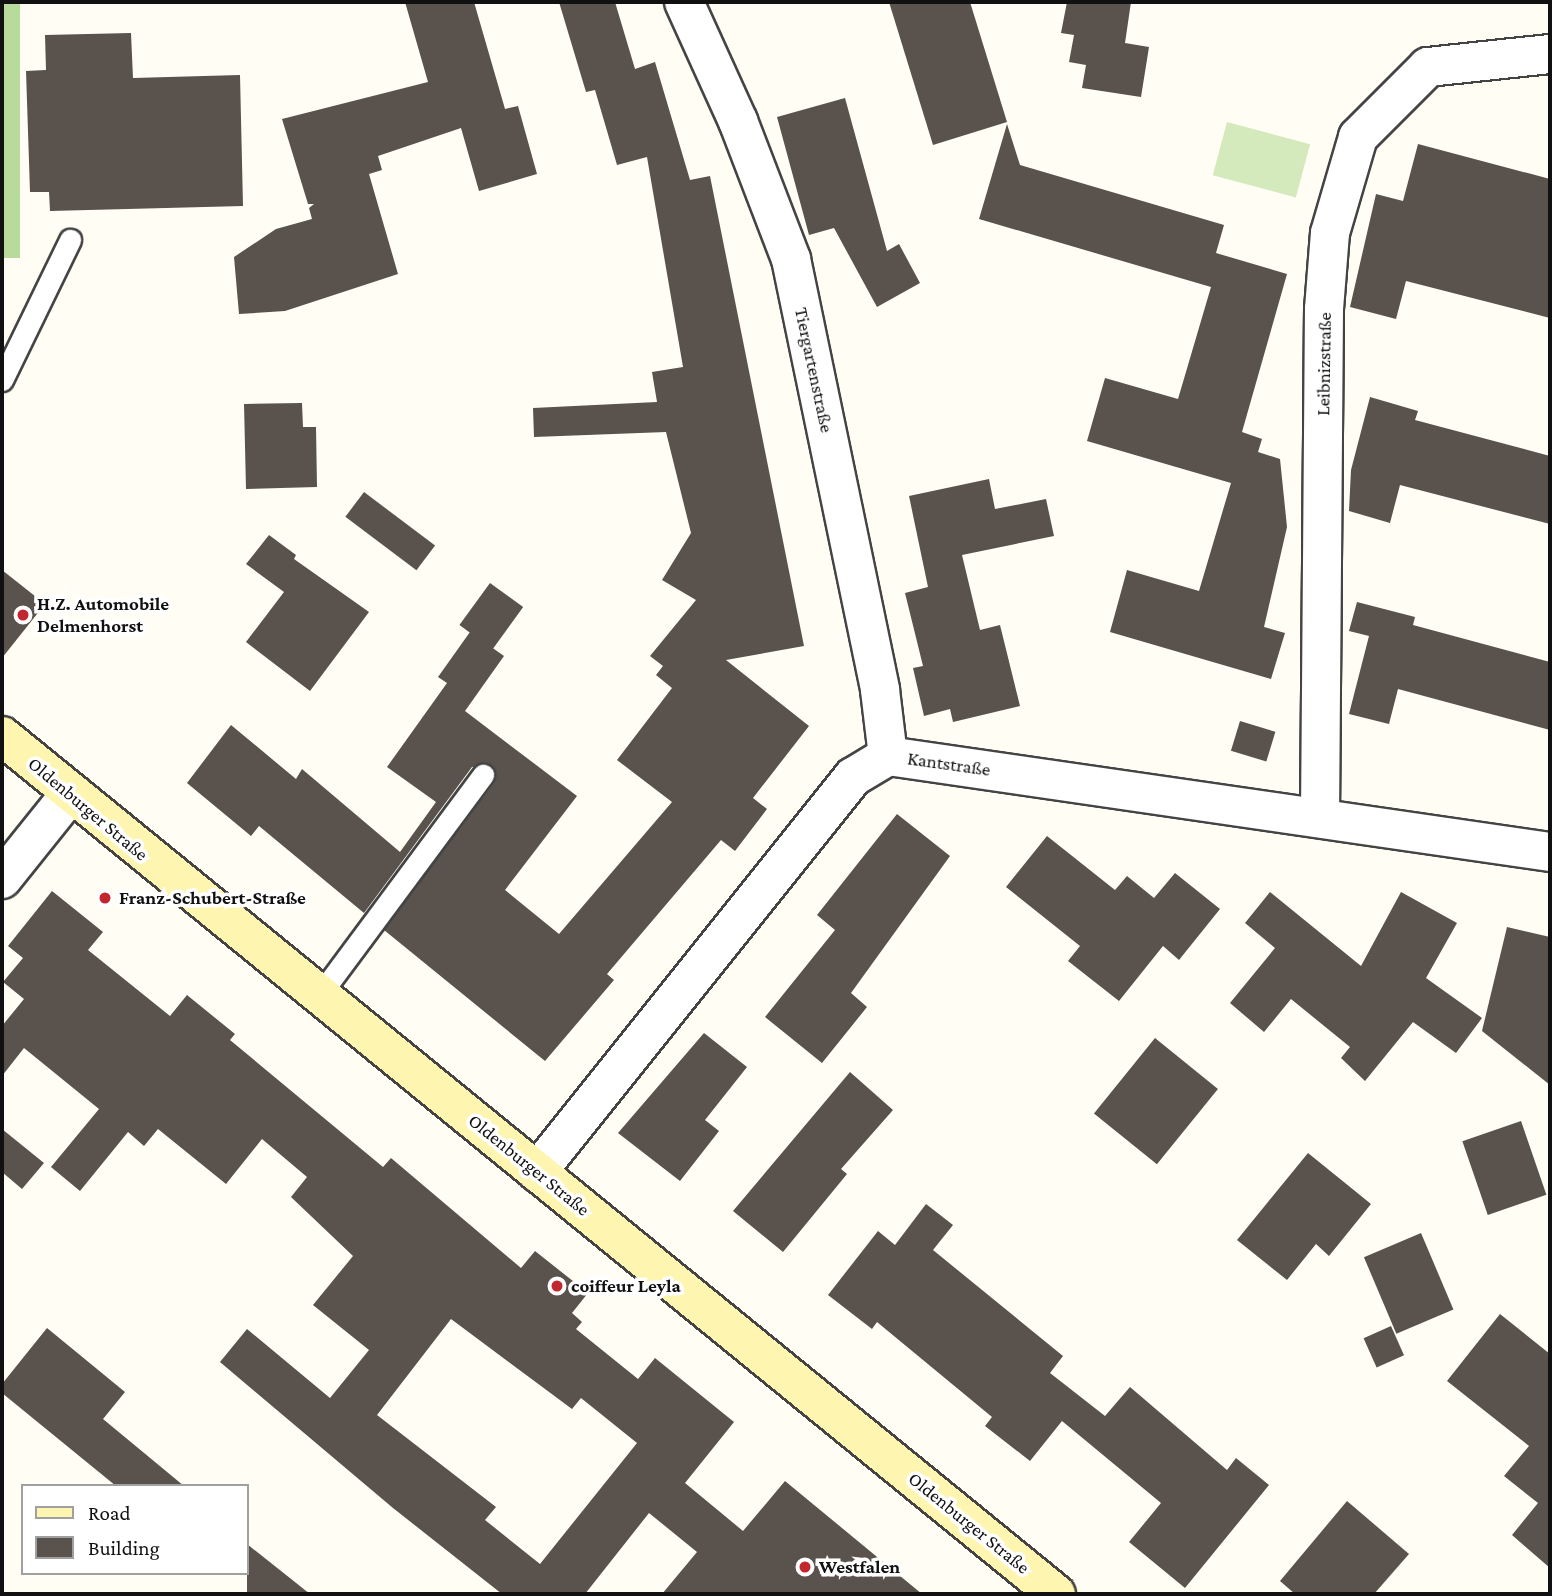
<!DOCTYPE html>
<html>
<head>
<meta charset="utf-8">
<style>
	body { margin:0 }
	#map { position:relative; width:1552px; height:1596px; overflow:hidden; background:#fffdf4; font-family:"Crimson Pro",serif }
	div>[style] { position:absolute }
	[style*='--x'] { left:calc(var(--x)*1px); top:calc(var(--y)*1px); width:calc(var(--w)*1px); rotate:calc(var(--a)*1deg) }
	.green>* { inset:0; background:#d4eabd; transform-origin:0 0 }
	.forest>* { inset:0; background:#b8db9c; transform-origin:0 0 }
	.building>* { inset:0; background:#59524d; transform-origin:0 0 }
	.roads { filter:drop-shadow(2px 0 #444) drop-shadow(-2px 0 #444) drop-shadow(0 2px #444) drop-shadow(0 -2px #444) }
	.lane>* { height:21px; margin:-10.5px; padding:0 10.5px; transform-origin:10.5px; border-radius:10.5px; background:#fff }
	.street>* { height:38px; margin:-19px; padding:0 19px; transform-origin:19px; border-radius:19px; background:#fff }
	.secondary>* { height:38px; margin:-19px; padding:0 19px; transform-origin:19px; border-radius:19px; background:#fef6b0 }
	.dots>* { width:19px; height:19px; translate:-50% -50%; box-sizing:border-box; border:4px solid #fff; border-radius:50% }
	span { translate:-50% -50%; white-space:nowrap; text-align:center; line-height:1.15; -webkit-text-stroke:7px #fff; paint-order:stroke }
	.street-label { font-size:19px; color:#111 }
	.poi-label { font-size:19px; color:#111; font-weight:700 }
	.left { translate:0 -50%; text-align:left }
	.frame { position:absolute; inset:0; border:4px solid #111; pointer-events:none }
	.legend { position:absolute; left:21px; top:1484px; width:228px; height:91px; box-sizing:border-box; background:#fff; border:2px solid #a0a0a0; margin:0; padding:9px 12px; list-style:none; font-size:21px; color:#111 }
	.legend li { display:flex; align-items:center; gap:14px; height:35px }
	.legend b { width:35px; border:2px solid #a0a0a0 }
</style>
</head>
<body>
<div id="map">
	<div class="green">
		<div style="left:1227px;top:122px;width:86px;height:55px;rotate:15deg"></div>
	</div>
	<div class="forest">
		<div style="left:2px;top:2px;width:18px;height:256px"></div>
	</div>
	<div class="building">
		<div style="clip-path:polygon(405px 2px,474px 2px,505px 109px,518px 106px,537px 174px,479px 191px,461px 128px,378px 156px,382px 170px,369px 174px,398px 274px,285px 311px,239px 314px,234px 257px,276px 229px,312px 219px,309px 208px,314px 204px,308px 204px,282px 119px,428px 82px)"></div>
		<div style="clip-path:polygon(559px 2px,615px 2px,635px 69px,655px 62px,690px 180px,710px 176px,804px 646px,726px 660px,809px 726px,753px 798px,767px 809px,735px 851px,721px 840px,607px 974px,614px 980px,545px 1061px,384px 930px,494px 783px,491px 765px,472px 767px,364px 913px,259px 826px,251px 836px,187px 783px,231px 725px,296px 779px,302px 769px,400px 852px,436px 802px,387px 767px,447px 683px,438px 677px,470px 632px,504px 656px,465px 711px,577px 796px,505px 890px,559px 934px,672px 802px,617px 760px,672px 688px,656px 675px,663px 666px,650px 656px,696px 600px,662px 580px,691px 533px,666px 432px,534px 437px,533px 408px,657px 402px,652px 372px,683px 367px,647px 157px,617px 165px,595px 90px,586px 92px)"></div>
		<div style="clip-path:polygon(889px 2px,970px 2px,1007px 122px,933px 145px)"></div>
		<div style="clip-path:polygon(1067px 2px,1131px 2px,1125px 43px,1149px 47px,1141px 97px,1082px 88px,1086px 65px,1069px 62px,1074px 35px,1061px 33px)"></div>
		<div style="clip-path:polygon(131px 33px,133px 78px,240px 75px,243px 206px,50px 211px,49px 192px,30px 192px,26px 71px,46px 70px,45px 35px)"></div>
		<div style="clip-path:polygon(845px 98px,887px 251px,899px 244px,920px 283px,877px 307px,834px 228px,809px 235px,777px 117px)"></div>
		<div style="clip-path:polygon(1007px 124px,1020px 165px,1224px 225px,1216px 253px,1287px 274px,1242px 432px,1262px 439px,1258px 452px,1280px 459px,1287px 527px,1264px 627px,1285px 633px,1271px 679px,1110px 632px,1127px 570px,1199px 591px,1231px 483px,1087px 441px,1105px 378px,1178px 399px,1211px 287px,979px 219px)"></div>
		<div style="clip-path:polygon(1418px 144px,1550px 179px,1550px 318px,1406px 281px,1396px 319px,1350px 307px,1376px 194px,1403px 201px)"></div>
		<div style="clip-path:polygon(1370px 397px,1418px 411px,1415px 420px,1550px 456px,1550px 524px,1400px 485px,1390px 523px,1349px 511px,1351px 470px)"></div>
		<div style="clip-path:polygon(302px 403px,303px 427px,316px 427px,317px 487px,246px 489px,244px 404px)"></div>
		<div style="clip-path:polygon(989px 479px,995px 509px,1046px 499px,1054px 536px,962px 555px,980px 630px,1000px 625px,1020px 706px,953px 722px,950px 709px,924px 716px,913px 668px,923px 666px,905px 593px,928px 587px,909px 496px)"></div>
		<div style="left:364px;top:492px;width:89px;height:31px;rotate:37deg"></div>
		<div style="clip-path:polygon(269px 535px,296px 555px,294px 559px,369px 612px,310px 691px,246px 642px,284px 592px,246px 564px)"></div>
		<div style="clip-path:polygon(2px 570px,45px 604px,2px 658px)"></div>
		<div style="left:490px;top:583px;width:41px;height:52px;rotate:36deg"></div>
		<div style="clip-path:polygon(1357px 602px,1415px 617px,1413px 625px,1550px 662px,1550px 730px,1398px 689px,1389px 724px,1349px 714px,1369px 636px,1349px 631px)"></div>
		<div style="left:1240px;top:721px;width:37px;height:31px;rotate:17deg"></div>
		<div style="clip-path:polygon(897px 814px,950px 856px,851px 993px,867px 1007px,822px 1063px,765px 1017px,835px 930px,817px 915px)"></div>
		<div style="clip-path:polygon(1047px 836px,1115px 890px,1127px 876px,1154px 898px,1175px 873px,1220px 909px,1179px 960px,1163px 946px,1119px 1001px,1068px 961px,1080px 946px,1006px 887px)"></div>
		<div style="clip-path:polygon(evenodd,52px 891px,103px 932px,88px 950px,170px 1016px,187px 995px,235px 1034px,230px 1040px,383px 1167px,391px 1158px,521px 1268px,535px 1251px,588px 1293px,572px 1313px,582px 1322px,576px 1329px,638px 1379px,655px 1358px,734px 1422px,685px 1483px,743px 1531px,785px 1481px,922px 1594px,662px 1594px,697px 1552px,649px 1513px,585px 1594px,502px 1594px,393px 1508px,220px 1362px,247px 1329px,330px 1398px,369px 1350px,313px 1305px,353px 1256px,291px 1197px,307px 1177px,262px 1139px,226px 1184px,158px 1129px,144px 1146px,128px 1132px,80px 1191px,51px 1167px,99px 1109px,24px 1048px,2px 1076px,2px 1026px,24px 999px,3px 982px,23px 958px,8px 946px,52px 891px,451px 1319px,572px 1409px,581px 1398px,637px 1443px,540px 1564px,485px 1520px,496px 1507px,377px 1415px,451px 1319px)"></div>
		<div style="clip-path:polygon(1270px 892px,1361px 966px,1401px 892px,1457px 923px,1426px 978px,1482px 1018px,1456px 1053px,1413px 1022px,1365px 1081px,1341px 1058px,1350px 1047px,1291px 999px,1264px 1032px,1230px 1003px,1275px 948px,1245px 923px)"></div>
		<div style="clip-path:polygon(1507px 927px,1550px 937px,1550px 1085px,1482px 1031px)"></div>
		<div style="clip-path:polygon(704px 1033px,747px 1067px,705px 1120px,719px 1131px,680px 1181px,618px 1133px)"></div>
		<div style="left:1155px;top:1038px;width:81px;height:97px;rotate:39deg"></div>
		<div style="clip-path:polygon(850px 1072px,893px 1110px,841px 1169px,847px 1174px,783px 1252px,733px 1211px)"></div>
		<div style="left:1521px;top:1121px;width:78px;height:62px;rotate:71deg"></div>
		<div style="clip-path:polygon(2px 1129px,44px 1163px,22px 1189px,2px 1172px)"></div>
		<div style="clip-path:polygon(1308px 1153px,1371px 1204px,1329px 1256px,1316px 1244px,1287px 1280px,1237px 1240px)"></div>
		<div style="clip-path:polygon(926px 1204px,953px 1225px,933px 1250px,1063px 1356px,1050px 1373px,1105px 1416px,1130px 1387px,1227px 1470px,1236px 1458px,1269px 1485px,1185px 1588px,1129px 1542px,1161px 1503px,1062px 1421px,1030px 1461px,985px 1426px,992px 1417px,877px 1322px,872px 1329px,828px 1295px,878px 1231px,895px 1245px)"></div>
		<div style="left:1421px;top:1233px;width:83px;height:62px;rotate:67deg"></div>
		<div style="clip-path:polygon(1500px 1314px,1550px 1354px,1550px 1568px,1512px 1535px,1538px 1503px,1504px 1476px,1529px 1446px,1447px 1381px)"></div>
		<div style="left:1391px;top:1326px;width:32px;height:30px;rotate:66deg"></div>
		<div style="clip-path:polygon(47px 1328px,125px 1392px,103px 1419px,184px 1486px,116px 1486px,2px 1393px,2px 1384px)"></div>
		<div style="clip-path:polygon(1347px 1501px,1409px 1554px,1374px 1594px,1295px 1594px,1280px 1581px)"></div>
		<div style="clip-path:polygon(247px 1544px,310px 1594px,247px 1594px)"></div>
	</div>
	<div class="roads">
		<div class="lane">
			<div style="--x:2;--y:380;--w:156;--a:-64.1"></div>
			<div style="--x:318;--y:997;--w:277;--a:-53.4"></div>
		</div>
		<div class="street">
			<div style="--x:684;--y:2;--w:131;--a:65.6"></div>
			<div style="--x:738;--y:121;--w:148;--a:69"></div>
			<div style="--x:791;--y:259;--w:440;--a:78.3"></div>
			<div style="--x:880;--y:690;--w:66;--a:83.1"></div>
			<div style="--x:1320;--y:817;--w:508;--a:-89.55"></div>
			<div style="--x:1324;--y:309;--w:76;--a:-85.5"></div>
			<div style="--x:1330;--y:233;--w:100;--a:-73.7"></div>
			<div style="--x:1358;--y:137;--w:99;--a:-45"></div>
			<div style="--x:1428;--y:67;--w:123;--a:-6.1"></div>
			<div style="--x:2;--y:879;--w:109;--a:-51.3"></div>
			<div style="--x:537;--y:1172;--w:506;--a:-51.34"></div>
			<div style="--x:853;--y:777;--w:41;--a:-31"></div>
			<div style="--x:888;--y:756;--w:669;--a:8.25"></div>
		</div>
		<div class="secondary">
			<div style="--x:2;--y:736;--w:1359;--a:39.15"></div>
		</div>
	</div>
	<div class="dots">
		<div style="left:23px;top:615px;background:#c2272e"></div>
		<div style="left:105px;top:898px;background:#c2272e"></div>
		<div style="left:557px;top:1286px;background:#c2272e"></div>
		<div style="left:805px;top:1567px;background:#c2272e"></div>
	</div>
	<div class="street-label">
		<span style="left:1324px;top:364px;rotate:-89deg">Leibnizstraße</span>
		<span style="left:814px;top:370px;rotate:78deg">Tiergartenstraße</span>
		<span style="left:949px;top:764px;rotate:8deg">Kantstraße</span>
		<span style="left:88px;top:809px;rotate:40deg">Oldenburger Straße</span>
		<span style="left:529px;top:1165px;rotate:39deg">Oldenburger Straße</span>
		<span style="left:969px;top:1523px;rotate:39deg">Oldenburger Straße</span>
	</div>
	<div class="poi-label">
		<span class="left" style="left:37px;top:615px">H.Z. Automobile<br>Delmenhorst</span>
		<span class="left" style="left:119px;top:898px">Franz-Schubert-Straße</span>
		<span class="left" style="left:571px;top:1286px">coiffeur Leyla</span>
		<span class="left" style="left:819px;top:1567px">Westfalen</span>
	</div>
	<div class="frame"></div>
	<ul class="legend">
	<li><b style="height:9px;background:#fef6b0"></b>Road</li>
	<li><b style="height:19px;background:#59524d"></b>Building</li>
	</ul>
</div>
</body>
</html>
